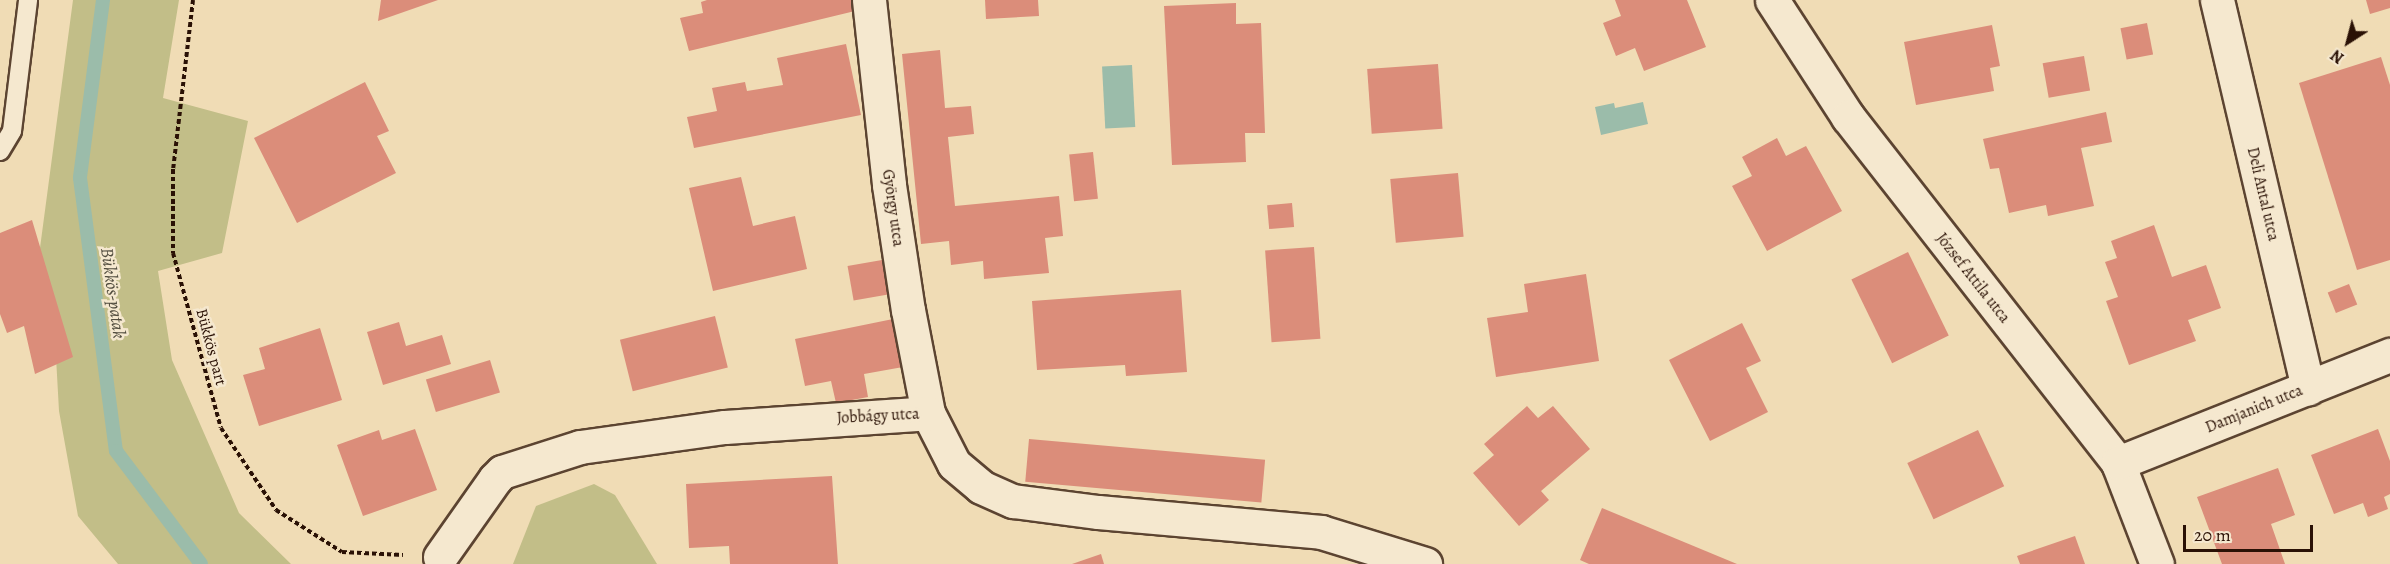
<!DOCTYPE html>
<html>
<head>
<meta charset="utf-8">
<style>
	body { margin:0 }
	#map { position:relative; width:2390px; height:564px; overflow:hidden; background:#f0dcb5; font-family:Alegreya,serif }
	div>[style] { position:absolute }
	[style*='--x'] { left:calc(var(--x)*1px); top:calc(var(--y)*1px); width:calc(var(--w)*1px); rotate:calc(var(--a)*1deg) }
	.green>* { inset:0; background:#c2be88 }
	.water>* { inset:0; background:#9bbcaa; transform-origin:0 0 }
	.stream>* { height:14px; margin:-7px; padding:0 7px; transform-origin:7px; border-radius:7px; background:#9bbcaa }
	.building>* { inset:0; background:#db8d7a; transform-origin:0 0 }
	.path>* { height:4px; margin-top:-2px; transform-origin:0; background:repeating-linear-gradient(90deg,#2a1105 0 4.5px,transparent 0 7.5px) }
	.roads { filter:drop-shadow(2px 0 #5c4431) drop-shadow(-2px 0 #5c4431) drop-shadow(0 2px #5c4431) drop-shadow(0 -2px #5c4431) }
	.lane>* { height:18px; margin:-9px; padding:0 9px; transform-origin:9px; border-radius:9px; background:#f5e8cf }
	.street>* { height:33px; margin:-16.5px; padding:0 16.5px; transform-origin:16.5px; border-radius:16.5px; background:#f5e8cf }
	span { translate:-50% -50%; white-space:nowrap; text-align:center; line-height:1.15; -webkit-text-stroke:5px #f5e8cf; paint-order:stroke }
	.street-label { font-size:16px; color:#2a1105 }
	.water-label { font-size:18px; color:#524d3f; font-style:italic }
	.north { position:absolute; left:2318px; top:12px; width:60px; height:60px; -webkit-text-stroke:4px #f5e8cf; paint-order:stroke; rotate:216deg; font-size:16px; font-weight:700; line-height:24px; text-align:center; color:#2a1105 }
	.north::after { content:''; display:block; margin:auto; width:21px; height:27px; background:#2a1105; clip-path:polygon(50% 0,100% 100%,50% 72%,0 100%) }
	.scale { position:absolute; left:2183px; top:525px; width:130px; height:27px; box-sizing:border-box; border:3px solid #2a1105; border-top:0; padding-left:8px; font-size:18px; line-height:21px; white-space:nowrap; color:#2a1105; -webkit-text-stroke:4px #f5e8cf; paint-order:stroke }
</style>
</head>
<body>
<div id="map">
	<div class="green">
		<div style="clip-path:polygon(73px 0,179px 0,163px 98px,248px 121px,222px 253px,158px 271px,172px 360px,239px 513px,291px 564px,118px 564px,78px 516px,59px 411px,55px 339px,38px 263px)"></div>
		<div style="clip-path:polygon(594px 484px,615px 495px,657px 564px,513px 564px,536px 506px)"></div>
	</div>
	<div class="water">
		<div style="left:1132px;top:65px;width:62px;height:30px;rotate:87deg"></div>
		<div style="clip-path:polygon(1643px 102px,1648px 124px,1601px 135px,1595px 107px,1614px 103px,1615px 108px)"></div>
	</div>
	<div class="stream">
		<div style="--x:103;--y:0;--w:179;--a:97.4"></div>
		<div style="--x:80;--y:178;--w:275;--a:82.5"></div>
		<div style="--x:116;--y:451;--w:141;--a:53"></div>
	</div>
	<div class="building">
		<div style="clip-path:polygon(381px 0,438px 0,378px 21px)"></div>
		<div style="clip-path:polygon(707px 0,853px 0,855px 11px,689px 51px,680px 18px,703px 13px,701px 2px)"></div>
		<div style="clip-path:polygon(985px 0,1038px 0,1039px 16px,986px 19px)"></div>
		<div style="clip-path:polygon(1615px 0,1687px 0,1706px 47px,1644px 71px,1635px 48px,1616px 56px,1603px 23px,1621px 16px)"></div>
		<div style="clip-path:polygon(2366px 0,2390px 0,2390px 8px,2370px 14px)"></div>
		<div style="clip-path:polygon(1236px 3px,1236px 24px,1261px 23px,1265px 133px,1245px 133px,1246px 162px,1172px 165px,1164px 6px)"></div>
		<div style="left:2147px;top:23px;width:32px;height:27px;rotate:79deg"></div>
		<div style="clip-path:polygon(1992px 25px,2000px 66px,1990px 68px,1994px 91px,1916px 105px,1904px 42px)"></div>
		<div style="clip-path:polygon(846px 44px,861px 115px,694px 148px,687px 117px,717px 111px,712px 88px,745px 82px,747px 91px,783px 85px,777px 58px)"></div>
		<div style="clip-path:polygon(940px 50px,945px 108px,971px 106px,974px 134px,948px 137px,955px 206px,1059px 196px,1063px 236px,1045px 238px,1049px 273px,984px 279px,983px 261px,951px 265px,949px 241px,921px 244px,902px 54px)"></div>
		<div style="left:2084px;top:56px;width:35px;height:42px;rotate:80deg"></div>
		<div style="clip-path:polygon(2381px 57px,2390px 85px,2390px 260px,2357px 270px,2299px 83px)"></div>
		<div style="left:1438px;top:64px;width:65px;height:71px;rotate:86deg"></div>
		<div style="clip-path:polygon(365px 82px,389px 131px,377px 136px,396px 173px,297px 223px,254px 138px)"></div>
		<div style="clip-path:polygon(2106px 112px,2112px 142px,2081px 148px,2094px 206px,2048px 216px,2046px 205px,2009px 213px,1999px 168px,1990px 169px,1983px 139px)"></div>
		<div style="clip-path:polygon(1777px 138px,1786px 156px,1806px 146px,1842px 211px,1767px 251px,1732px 186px,1752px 176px,1742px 157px)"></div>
		<div style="left:1093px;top:152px;width:47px;height:24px;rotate:84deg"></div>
		<div style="left:1458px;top:173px;width:64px;height:68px;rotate:85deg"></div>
		<div style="clip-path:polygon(741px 177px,753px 226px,795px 216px,807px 269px,713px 291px,689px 188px)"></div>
		<div style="left:1292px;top:203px;width:24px;height:25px;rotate:85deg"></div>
		<div style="clip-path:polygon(32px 220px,73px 357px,35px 374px,24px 326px,7px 333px,0 314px,0 233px)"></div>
		<div style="clip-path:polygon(2154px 225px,2172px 277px,2206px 265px,2221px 308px,2188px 320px,2196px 341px,2129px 365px,2106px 301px,2118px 297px,2105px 262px,2117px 258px,2111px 241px)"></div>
		<div style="left:1314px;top:247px;width:92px;height:49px;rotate:86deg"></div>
		<div style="left:1908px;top:252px;width:93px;height:63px;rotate:64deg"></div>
		<div style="left:882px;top:260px;width:35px;height:35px;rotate:80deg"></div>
		<div style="clip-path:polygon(1586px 274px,1599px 361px,1496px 377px,1487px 318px,1528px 312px,1524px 284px)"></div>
		<div style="left:2349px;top:284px;width:22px;height:23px;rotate:68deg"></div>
		<div style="clip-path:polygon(1181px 290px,1187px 372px,1126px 376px,1125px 365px,1037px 370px,1032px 301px)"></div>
		<div style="left:715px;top:316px;width:53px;height:98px;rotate:76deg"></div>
		<div style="clip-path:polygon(893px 319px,903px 367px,864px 374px,868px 397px,836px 403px,831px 381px,805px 386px,795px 339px)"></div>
		<div style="clip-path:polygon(399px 322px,406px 346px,442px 335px,451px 364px,383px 385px,367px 332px)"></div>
		<div style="clip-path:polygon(1742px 323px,1761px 361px,1746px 368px,1768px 412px,1710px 441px,1669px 360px)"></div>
		<div style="clip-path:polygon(320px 328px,342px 400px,259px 426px,243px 375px,265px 369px,259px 348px)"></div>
		<div style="left:490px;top:360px;width:34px;height:67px;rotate:73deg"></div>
		<div style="clip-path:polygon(1527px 406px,1538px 418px,1553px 406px,1590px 449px,1541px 491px,1549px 500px,1519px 526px,1473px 473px,1494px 455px,1484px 444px)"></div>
		<div style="clip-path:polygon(415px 429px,437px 490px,363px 516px,337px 445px,379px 430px,382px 440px)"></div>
		<div style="clip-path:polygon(2378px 429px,2390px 461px,2390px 494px,2384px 497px,2388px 509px,2368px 517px,2363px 503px,2334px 514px,2311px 455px)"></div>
		<div style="left:1978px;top:430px;width:62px;height:78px;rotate:65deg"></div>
		<div style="left:1029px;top:439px;width:237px;height:43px;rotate:5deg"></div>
		<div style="clip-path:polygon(2278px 468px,2295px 515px,2271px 524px,2285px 564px,2222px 564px,2197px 497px)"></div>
		<div style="clip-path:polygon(832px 476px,838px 564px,730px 564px,729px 546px,689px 548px,686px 484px)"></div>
		<div style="clip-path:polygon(1602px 508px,1737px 564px,1589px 564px,1580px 560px)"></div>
		<div style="clip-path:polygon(2075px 536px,2085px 564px,2020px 564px,2017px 556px)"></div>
		<div style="clip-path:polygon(1101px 554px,1104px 564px,1072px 564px)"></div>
	</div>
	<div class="path">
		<div style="--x:193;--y:0;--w:170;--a:96.7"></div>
		<div style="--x:173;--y:169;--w:84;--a:90"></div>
		<div style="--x:173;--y:253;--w:181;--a:74.7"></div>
		<div style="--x:221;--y:428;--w:99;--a:56.1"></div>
		<div style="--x:276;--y:510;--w:78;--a:32.5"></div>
		<div style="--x:342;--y:552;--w:61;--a:2.8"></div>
	</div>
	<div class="roads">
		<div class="lane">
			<div style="--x:0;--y:151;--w:23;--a:-59"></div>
			<div style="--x:12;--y:131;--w:132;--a:-83"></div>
		</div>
		<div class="street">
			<div style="--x:869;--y:0;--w:186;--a:83.8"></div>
			<div style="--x:889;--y:185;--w:126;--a:81.4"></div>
			<div style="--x:908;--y:310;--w:105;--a:79"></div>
			<div style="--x:928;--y:413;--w:57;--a:63"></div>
			<div style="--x:954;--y:464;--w:35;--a:40"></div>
			<div style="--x:981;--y:487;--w:35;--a:24"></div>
			<div style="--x:1013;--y:501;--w:86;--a:7.4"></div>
			<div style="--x:1098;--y:512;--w:224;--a:5.1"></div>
			<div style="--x:1321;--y:532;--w:109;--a:17.1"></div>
			<div style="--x:1772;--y:0;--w:140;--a:57"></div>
			<div style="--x:1848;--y:117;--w:439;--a:52"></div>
			<div style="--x:2118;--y:463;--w:108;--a:68.9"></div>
			<div style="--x:2217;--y:0;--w:399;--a:76.8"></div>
			<div style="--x:2118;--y:463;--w:293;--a:-21.7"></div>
			<div style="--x:440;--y:557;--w:95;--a:-54.8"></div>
			<div style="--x:495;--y:479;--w:10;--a:-45"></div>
			<div style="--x:502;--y:472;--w:82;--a:-17.8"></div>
			<div style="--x:580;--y:447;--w:146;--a:-7.9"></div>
			<div style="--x:725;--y:427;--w:203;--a:-3.9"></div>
		</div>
	</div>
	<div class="street-label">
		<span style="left:2263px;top:194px;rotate:77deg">Deli Antal utca</span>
		<span style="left:893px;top:208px;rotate:82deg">György utca</span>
		<span style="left:1973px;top:278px;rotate:52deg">József Attila utca</span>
		<span style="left:211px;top:347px;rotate:75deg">Bükkös part</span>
		<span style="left:2254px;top:409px;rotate:-22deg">Damjanich utca</span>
		<span style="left:878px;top:416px;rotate:-3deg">Jobbágy utca</span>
	</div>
	<div class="water-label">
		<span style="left:113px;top:293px;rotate:82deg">Bükkös-patak</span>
	</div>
	<div class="north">N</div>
	<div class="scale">20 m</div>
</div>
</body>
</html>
